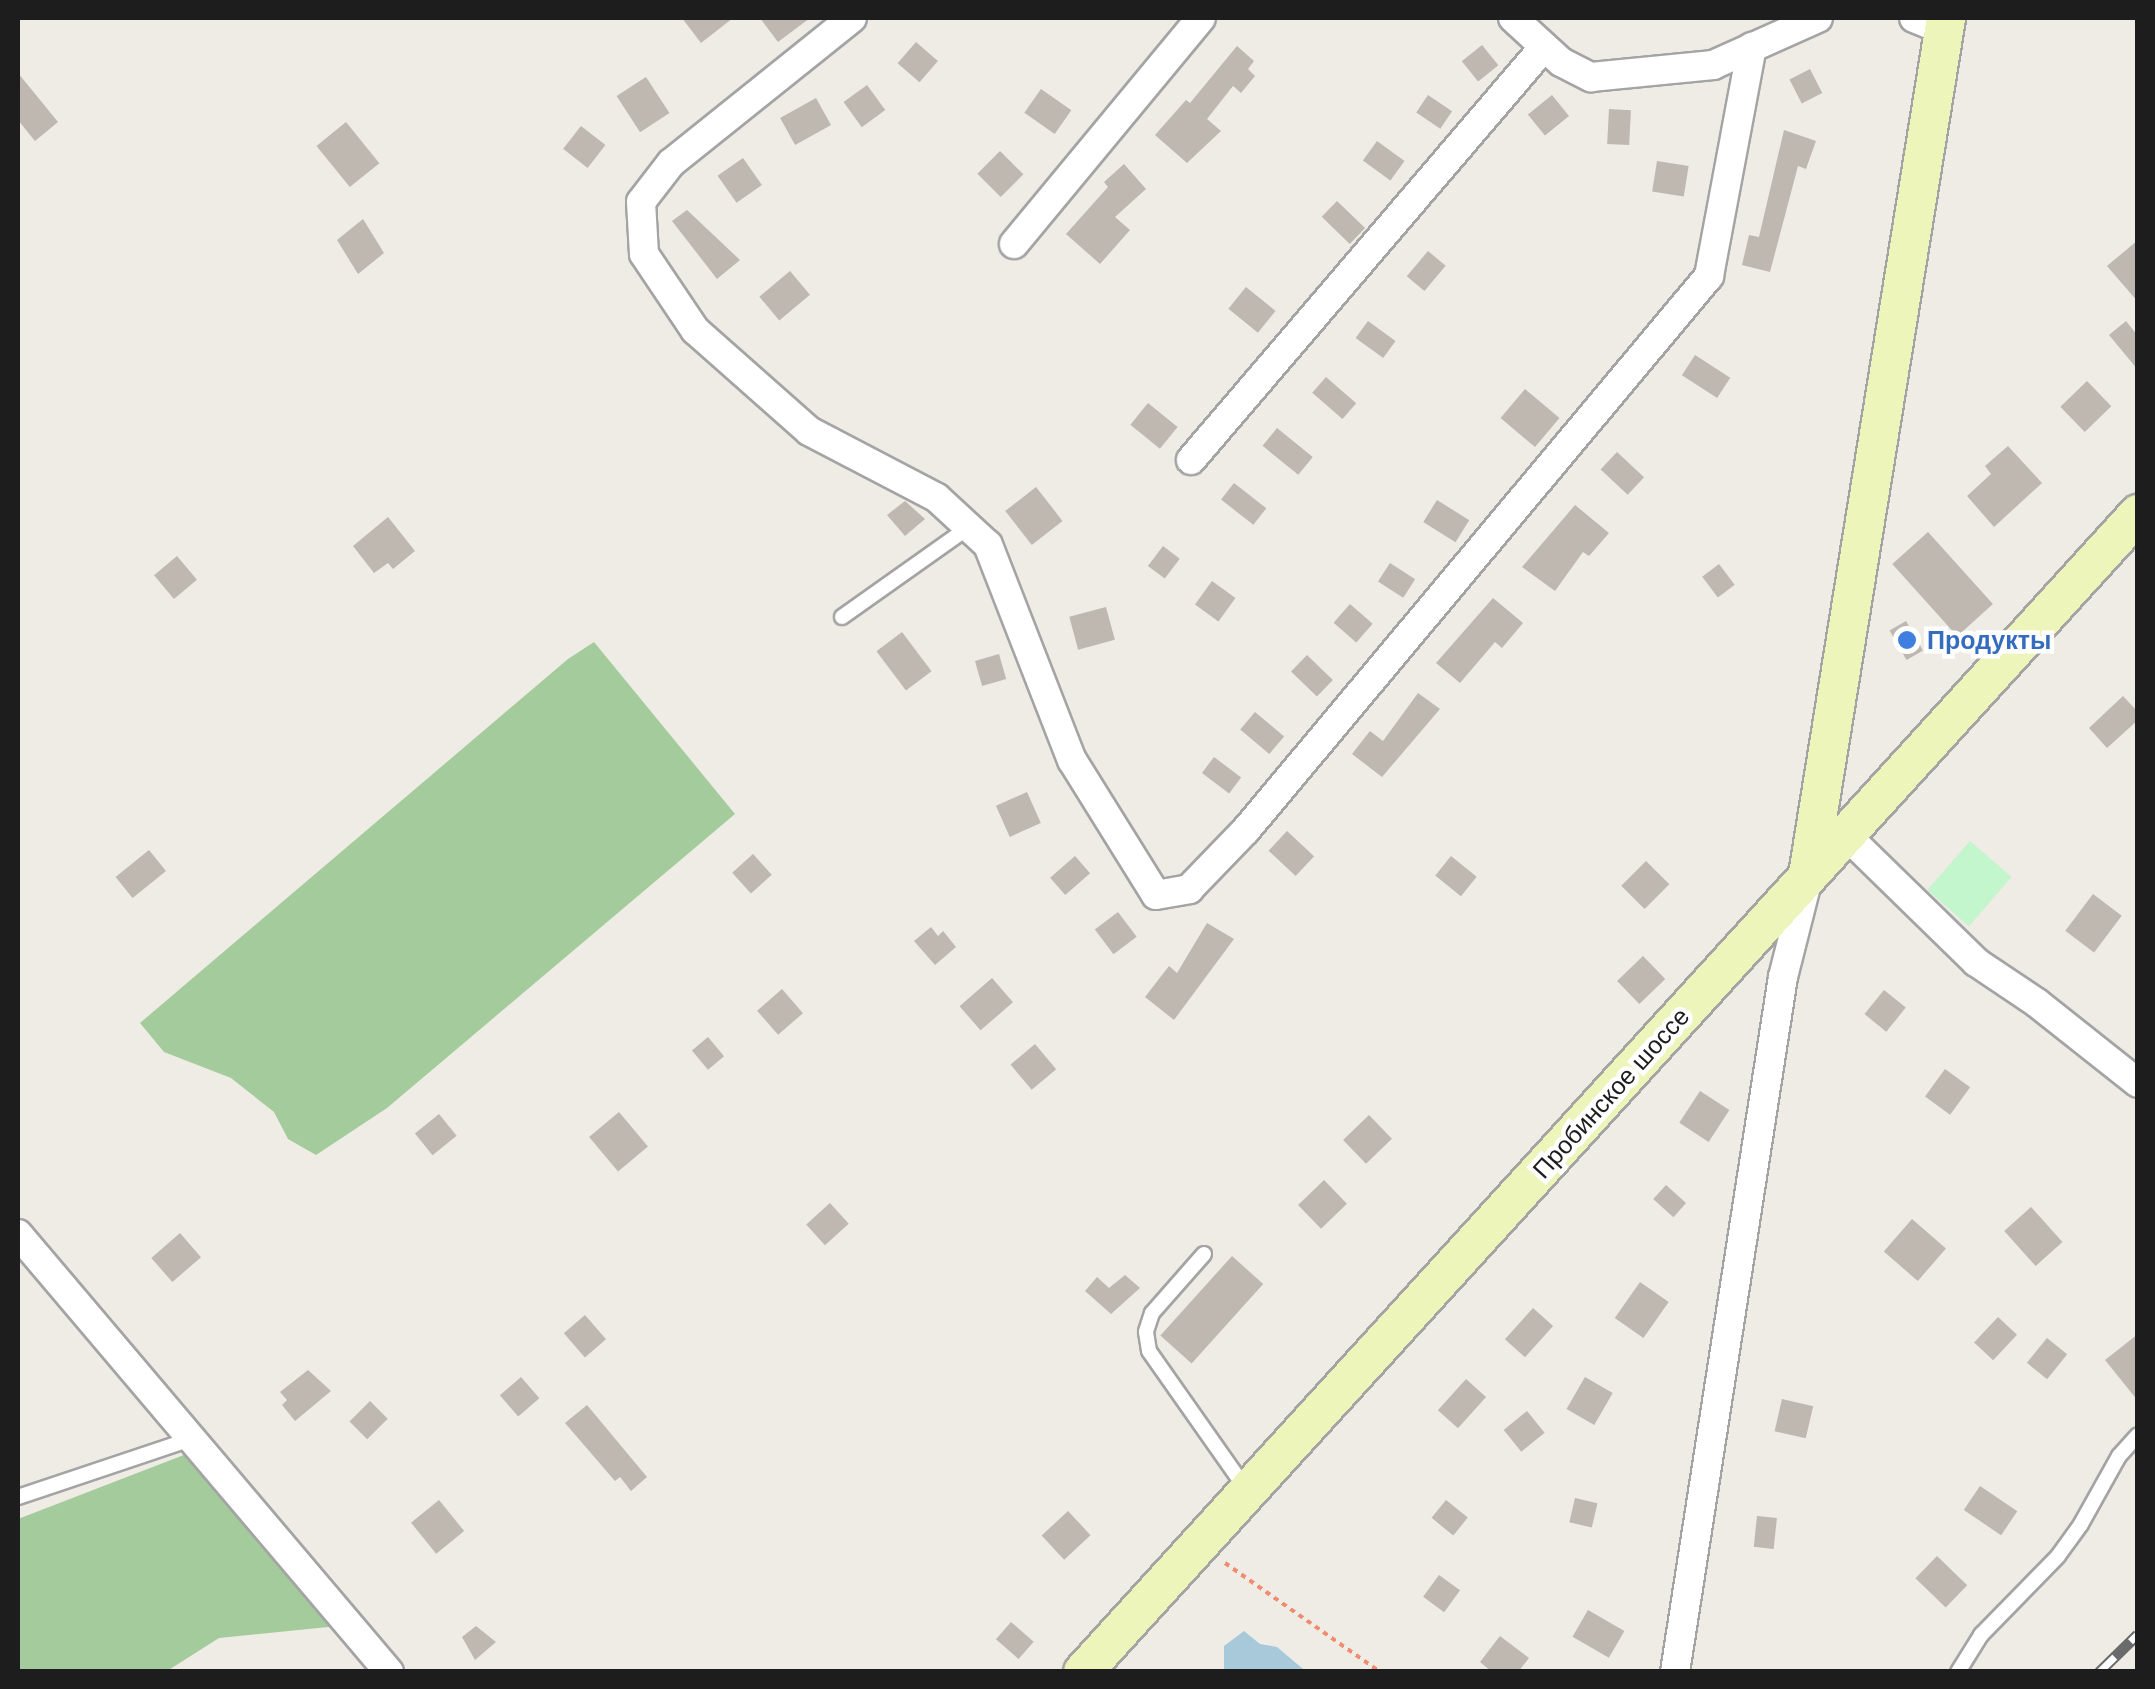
<!DOCTYPE html>
<html>
<head>
<meta charset="utf-8">
<style>
	body { margin:0 }
	#map { position:relative; width:2155px; height:1689px; overflow:hidden; background:#eeece4; font-family:Arial,sans-serif }
	div>[style] { position:absolute }
	[style*='--x'] { left:calc(var(--x)*1px); top:calc(var(--y)*1px); width:calc(var(--w)*1px); rotate:calc(var(--a)*1deg) }
	.forest>* { inset:0; background:#a4cb9b }
	.park>* { inset:0; background:#c3f6cc; transform-origin:0 0 }
	.water>* { inset:0; background:#a7c9d9 }
	.building>* { inset:0; background:#beb8b1; transform-origin:0 0 }
	.path>* { height:4px; margin-top:-2px; transform-origin:0; background:repeating-linear-gradient(90deg,#f18c72 0 5px,transparent 0 10px) }
	.roads { filter:drop-shadow(2px 0 #a4a4a4) drop-shadow(-2px 0 #a4a4a4) drop-shadow(0 2px #a4a4a4) drop-shadow(0 -2px #a4a4a4) }
	.lane>* { height:14px; margin:-7px; padding:0 7px; transform-origin:7px; border-radius:7px; background:#fff }
	.street>* { height:28px; margin:-14px; padding:0 14px; transform-origin:14px; border-radius:14px; background:#fff }
	.secondary>* { height:38px; margin:-19px; padding:0 19px; transform-origin:19px; border-radius:19px; background:#edf5bb }
	.rail>* { height:11px; margin-top:-5.5px; transform-origin:0; background:repeating-linear-gradient(90deg,#fff 0 22px,#6b6b6b 0 44px); box-sizing:border-box; border-block:2px solid #6b6b6b }
	.dots>* { width:28px; height:28px; translate:-50% -50%; box-sizing:border-box; border:5px solid #fff; border-radius:50% }
	span { translate:-50% -50%; white-space:nowrap; text-align:center; line-height:1.15; -webkit-text-stroke:9px #fff; paint-order:stroke }
	.shop-label { font-size:25px; color:#366cbe; font-weight:700 }
	.left { translate:0 -50%; text-align:left }
	.street-label { font-size:25px; color:#1d1d1d }
	.frame { position:absolute; inset:0; border:20px solid #1d1d1d; pointer-events:none }
</style>
</head>
<body>
<div id="map">
	<div class="forest">
		<div style="clip-path:polygon(594px 642px,735px 814px,387px 1108px,316px 1155px,288px 1139px,274px 1112px,231px 1078px,164px 1052px,140px 1023px,568px 659px)"></div>
		<div style="clip-path:polygon(189px 1453px,338px 1626px,219px 1638px,167px 1671px,18px 1672px,18px 1519px)"></div>
	</div>
	<div class="park">
		<div style="left:1970px;top:841px;width:55px;height:65px;rotate:41deg"></div>
	</div>
	<div class="water">
		<div style="clip-path:polygon(1244px 1631px,1260px 1644px,1277px 1647px,1303px 1669px,1224px 1671px,1224px 1646px)"></div>
	</div>
	<div class="building">
		<div style="clip-path:polygon(682px 18px,733px 18px,701px 43px)"></div>
		<div style="clip-path:polygon(760px 18px,810px 18px,778px 42px)"></div>
		<div style="left:916px;top:42px;width:29px;height:28px;rotate:41deg"></div>
		<div style="left:1482px;top:45px;width:26px;height:26px;rotate:51deg"></div>
		<div style="clip-path:polygon(1237px 46px,1254px 61px,1248px 69px,1255px 76px,1241px 93px,1233px 86px,1207px 119px,1221px 131px,1187px 163px,1155px 135px,1186px 100px,1190px 103px)"></div>
		<div style="left:1810px;top:69px;width:27px;height:23px;rotate:63deg"></div>
		<div style="clip-path:polygon(18px 73px,58px 122px,35px 141px,18px 120px)"></div>
		<div style="left:646px;top:77px;width:43px;height:35px;rotate:57deg"></div>
		<div style="left:867px;top:85px;width:31px;height:29px;rotate:54deg"></div>
		<div style="left:1041px;top:89px;width:37px;height:29px;rotate:35deg"></div>
		<div style="left:1428px;top:95px;width:29px;height:21px;rotate:34deg"></div>
		<div style="left:1552px;top:95px;width:27px;height:31px;rotate:51deg"></div>
		<div style="left:816px;top:98px;width:31px;height:41px;rotate:61deg"></div>
		<div style="left:1609px;top:109px;width:22px;height:35px;rotate:3deg"></div>
		<div style="left:346px;top:122px;width:53px;height:38px;rotate:51deg"></div>
		<div style="left:581px;top:126px;width:31px;height:29px;rotate:38deg"></div>
		<div style="clip-path:polygon(1784px 130px,1816px 141px,1806px 169px,1798px 166px,1770px 272px,1742px 265px,1749px 235px,1759px 237px)"></div>
		<div style="left:1377px;top:141px;width:34px;height:24px;rotate:36deg"></div>
		<div style="left:1000px;top:151px;width:33px;height:32px;rotate:45deg"></div>
		<div style="left:743px;top:158px;width:33px;height:31px;rotate:55deg"></div>
		<div style="left:1657px;top:161px;width:32px;height:31px;rotate:9deg"></div>
		<div style="clip-path:polygon(1124px 164px,1146px 189px,1115px 217px,1130px 230px,1100px 264px,1066px 234px,1108px 187px,1104px 182px)"></div>
		<div style="left:1337px;top:201px;width:39px;height:22px;rotate:44deg"></div>
		<div style="clip-path:polygon(687px 210px,740px 260px,717px 279px,672px 221px)"></div>
		<div style="clip-path:polygon(363px 219px,384px 253px,358px 274px,337px 240px)"></div>
		<div style="clip-path:polygon(2138px 240px,2138px 302px,2107px 266px)"></div>
		<div style="left:1428px;top:251px;width:23px;height:33px;rotate:40deg"></div>
		<div style="left:790px;top:271px;width:31px;height:40px;rotate:50deg"></div>
		<div style="left:1246px;top:287px;width:38px;height:28px;rotate:39deg"></div>
		<div style="left:1368px;top:321px;width:34px;height:21px;rotate:36deg"></div>
		<div style="clip-path:polygon(2126px 321px,2138px 336px,2138px 370px,2109px 335px)"></div>
		<div style="left:1695px;top:355px;width:42px;height:24px;rotate:33deg"></div>
		<div style="left:1326px;top:377px;width:40px;height:21px;rotate:41deg"></div>
		<div style="left:2087px;top:381px;width:35px;height:37px;rotate:46deg"></div>
		<div style="left:1525px;top:389px;width:45px;height:38px;rotate:40deg"></div>
		<div style="left:1148px;top:403px;width:38px;height:28px;rotate:39deg"></div>
		<div style="left:1277px;top:428px;width:46px;height:23px;rotate:39deg"></div>
		<div style="clip-path:polygon(2008px 446px,2042px 483px,1994px 527px,1967px 496px,1991px 474px,1985px 466px)"></div>
		<div style="left:1617px;top:452px;width:37px;height:24px;rotate:43deg"></div>
		<div style="left:1234px;top:483px;width:41px;height:21px;rotate:38deg"></div>
		<div style="left:1036px;top:487px;width:43px;height:39px;rotate:52deg"></div>
		<div style="left:1437px;top:500px;width:38px;height:26px;rotate:32deg"></div>
		<div style="clip-path:polygon(905px 501px,925px 519px,905px 536px,887px 515px)"></div>
		<div style="clip-path:polygon(1575px 505px,1609px 533px,1589px 556px,1583px 552px,1555px 591px,1522px 567px)"></div>
		<div style="clip-path:polygon(388px 517px,415px 551px,393px 569px,388px 563px,374px 573px,353px 546px)"></div>
		<div style="left:1928px;top:532px;width:97px;height:48px;rotate:48deg"></div>
		<div style="left:1163px;top:546px;width:21px;height:25px;rotate:37deg"></div>
		<div style="left:177px;top:556px;width:31px;height:30px;rotate:50deg"></div>
		<div style="left:1390px;top:563px;width:30px;height:22px;rotate:33deg"></div>
		<div style="left:1719px;top:564px;width:26px;height:21px;rotate:53deg"></div>
		<div style="left:1212px;top:581px;width:29px;height:29px;rotate:36deg"></div>
		<div style="clip-path:polygon(1493px 598px,1523px 623px,1502px 648px,1495px 642px,1460px 683px,1436px 663px)"></div>
		<div style="left:1350px;top:604px;width:30px;height:25px;rotate:41deg"></div>
		<div style="left:1106px;top:607px;width:34px;height:38px;rotate:75deg"></div>
		<div style="left:1906px;top:621px;width:34px;height:19px;rotate:60deg"></div>
		<div style="left:902px;top:632px;width:49px;height:32px;rotate:53deg"></div>
		<div style="left:999px;top:654px;width:26px;height:25px;rotate:74deg"></div>
		<div style="left:1307px;top:655px;width:36px;height:23px;rotate:44deg"></div>
		<div style="clip-path:polygon(1418px 693px,1440px 709px,1382px 777px,1352px 754px,1370px 731px,1383px 741px)"></div>
		<div style="clip-path:polygon(2123px 696px,2138px 712px,2138px 720px,2107px 748px,2089px 728px)"></div>
		<div style="left:1255px;top:712px;width:38px;height:23px;rotate:40deg"></div>
		<div style="left:1214px;top:757px;width:34px;height:20px;rotate:37deg"></div>
		<div style="left:1027px;top:792px;width:34px;height:34px;rotate:66deg"></div>
		<div style="left:1287px;top:831px;width:37px;height:27px;rotate:43deg"></div>
		<div style="left:149px;top:850px;width:27px;height:43px;rotate:51deg"></div>
		<div style="left:753px;top:854px;width:28px;height:28px;rotate:48deg"></div>
		<div style="left:1075px;top:856px;width:23px;height:33px;rotate:49deg"></div>
		<div style="left:1451px;top:856px;width:33px;height:25px;rotate:39deg"></div>
		<div style="left:1646px;top:861px;width:33px;height:35px;rotate:45deg"></div>
		<div style="left:2093px;top:894px;width:36px;height:46px;rotate:37deg"></div>
		<div style="left:1118px;top:912px;width:31px;height:29px;rotate:53deg"></div>
		<div style="clip-path:polygon(1207px 923px,1234px 939px,1174px 1020px,1145px 997px,1169px 966px,1177px 973px)"></div>
		<div style="clip-path:polygon(931px 927px,938px 936px,943px 931px,956px 947px,935px 965px,914px 941px)"></div>
		<div style="left:1643px;top:956px;width:32px;height:36px;rotate:46deg"></div>
		<div style="left:992px;top:978px;width:32px;height:43px;rotate:49deg"></div>
		<div style="left:782px;top:989px;width:32px;height:33px;rotate:49deg"></div>
		<div style="left:1884px;top:990px;width:28px;height:31px;rotate:39deg"></div>
		<div style="left:708px;top:1037px;width:25px;height:21px;rotate:50deg"></div>
		<div style="left:1035px;top:1044px;width:33px;height:32px;rotate:50deg"></div>
		<div style="left:1945px;top:1069px;width:31px;height:34px;rotate:36deg"></div>
		<div style="left:1700px;top:1091px;width:35px;height:38px;rotate:33deg"></div>
		<div style="left:619px;top:1112px;width:45px;height:39px;rotate:50deg"></div>
		<div style="left:439px;top:1114px;width:28px;height:31px;rotate:51deg"></div>
		<div style="left:1369px;top:1115px;width:33px;height:36px;rotate:46deg"></div>
		<div style="left:1324px;top:1180px;width:33px;height:36px;rotate:46deg"></div>
		<div style="left:1666px;top:1185px;width:27px;height:19px;rotate:42deg"></div>
		<div style="left:830px;top:1203px;width:28px;height:32px;rotate:48deg"></div>
		<div style="left:2031px;top:1207px;width:47px;height:36px;rotate:48deg"></div>
		<div style="left:1912px;top:1219px;width:45px;height:43px;rotate:41deg"></div>
		<div style="left:180px;top:1233px;width:32px;height:38px;rotate:49deg"></div>
		<div style="left:1232px;top:1256px;width:42px;height:107px;rotate:42deg"></div>
		<div style="clip-path:polygon(1125px 1275px,1140px 1288px,1111px 1314px,1085px 1291px,1097px 1277px,1109px 1288px)"></div>
		<div style="left:1640px;top:1282px;width:35px;height:44px;rotate:35deg"></div>
		<div style="left:1533px;top:1308px;width:27px;height:42px;rotate:42deg"></div>
		<div style="left:585px;top:1315px;width:32px;height:28px;rotate:49deg"></div>
		<div style="left:1998px;top:1317px;width:26px;height:35px;rotate:43deg"></div>
		<div style="clip-path:polygon(2138px 1334px,2138px 1401px,2105px 1360px)"></div>
		<div style="left:2047px;top:1338px;width:26px;height:32px;rotate:39deg"></div>
		<div style="clip-path:polygon(308px 1370px,331px 1391px,295px 1421px,282px 1405px,287px 1400px,280px 1392px)"></div>
		<div style="left:521px;top:1377px;width:28px;height:28px;rotate:49deg"></div>
		<div style="left:1585px;top:1377px;width:32px;height:37px;rotate:30deg"></div>
		<div style="left:1466px;top:1379px;width:27px;height:42px;rotate:42deg"></div>
		<div style="left:1782px;top:1399px;width:32px;height:33px;rotate:13deg"></div>
		<div style="left:370px;top:1401px;width:25px;height:29px;rotate:45deg"></div>
		<div style="clip-path:polygon(587px 1405px,647px 1477px,631px 1491px,620px 1477px,615px 1481px,565px 1423px)"></div>
		<div style="left:1527px;top:1411px;width:28px;height:30px;rotate:51deg"></div>
		<div style="left:1980px;top:1486px;width:45px;height:29px;rotate:34deg"></div>
		<div style="left:1575px;top:1498px;width:23px;height:25px;rotate:13deg"></div>
		<div style="left:439px;top:1500px;width:40px;height:36px;rotate:51deg"></div>
		<div style="left:1446px;top:1500px;width:28px;height:23px;rotate:39deg"></div>
		<div style="left:1068px;top:1511px;width:33px;height:36px;rotate:47deg"></div>
		<div style="left:1757px;top:1516px;width:20px;height:31px;rotate:6deg"></div>
		<div style="left:1937px;top:1556px;width:42px;height:31px;rotate:44deg"></div>
		<div style="left:1439px;top:1575px;width:26px;height:27px;rotate:36deg"></div>
		<div style="left:1588px;top:1610px;width:42px;height:31px;rotate:30deg"></div>
		<div style="left:1011px;top:1622px;width:30px;height:23px;rotate:41deg"></div>
		<div style="clip-path:polygon(476px 1626px,496px 1642px,475px 1660px,462px 1637px)"></div>
		<div style="clip-path:polygon(1500px 1636px,1529px 1658px,1518px 1672px,1492px 1672px,1480px 1662px)"></div>
	</div>
	<div class="path">
		<div style="--x:1225;--y:1563;--w:189;--a:35.1"></div>
	</div>
	<div class="roads">
		<div class="lane">
			<div style="--x:842;--y:617;--w:156;--a:-35.3"></div>
			<div style="--x:1204;--y:1254;--w:79;--a:131.4"></div>
			<div style="--x:1152;--y:1313;--w:20;--a:108"></div>
			<div style="--x:1146;--y:1332;--w:19;--a:81"></div>
			<div style="--x:1149;--y:1351;--w:169;--a:54.9"></div>
			<div style="--x:18;--y:1497;--w:179;--a:-18.5"></div>
			<div style="--x:1958;--y:1672;--w:44;--a:-58.1"></div>
			<div style="--x:1981;--y:1635;--w:110;--a:-45.7"></div>
			<div style="--x:2058;--y:1556;--w:39;--a:-54"></div>
			<div style="--x:2081;--y:1524;--w:78;--a:-60.8"></div>
			<div style="--x:2119;--y:1456;--w:28;--a:-48"></div>
		</div>
		<div class="street">
			<div style="--x:852;--y:18;--w:232;--a:141.3"></div>
			<div style="--x:671;--y:163;--w:49;--a:127.6"></div>
			<div style="--x:641;--y:202;--w:52;--a:86.7"></div>
			<div style="--x:644;--y:254;--w:92;--a:56.1"></div>
			<div style="--x:695;--y:330;--w:152;--a:41.5"></div>
			<div style="--x:809;--y:431;--w:144;--a:27.6"></div>
			<div style="--x:937;--y:498;--w:69;--a:42.7"></div>
			<div style="--x:988;--y:545;--w:231;--a:68.7"></div>
			<div style="--x:1072;--y:760;--w:159;--a:58.1"></div>
			<div style="--x:1156;--y:895;--w:34;--a:-10"></div>
			<div style="--x:1189;--y:889;--w:82;--a:-46"></div>
			<div style="--x:1246;--y:830;--w:722;--a:-50.11"></div>
			<div style="--x:1709;--y:276;--w:233;--a:-79.4"></div>
			<div style="--x:1513;--y:18;--w:65;--a:42.5"></div>
			<div style="--x:1561;--y:62;--w:34;--a:27"></div>
			<div style="--x:1591;--y:77;--w:123;--a:-5.6"></div>
			<div style="--x:1713;--y:65;--w:115;--a:-24.1"></div>
			<div style="--x:1914;--y:18;--w:32;--a:22"></div>
			<div style="--x:1014;--y:244;--w:293;--a:-50.4"></div>
			<div style="--x:1191;--y:460;--w:543;--a:-49.48"></div>
			<div style="--x:1846;--y:835;--w:182;--a:44.3"></div>
			<div style="--x:1976;--y:962;--w:73;--a:33.9"></div>
			<div style="--x:2037;--y:1003;--w:129;--a:38.4"></div>
			<div style="--x:18;--y:1234;--w:574;--a:49.73"></div>
			<div style="--x:1675;--y:1672;--w:703;--a:-81.17"></div>
			<div style="--x:1783;--y:977;--w:98;--a:-75.8"></div>
		</div>
		<div class="secondary">
			<div style="--x:1808;--y:875;--w:868;--a:-80.85"></div>
			<div style="--x:1083;--y:1672;--w:1567;--a:-47.66"></div>
		</div>
	</div>
	<div class="rail">
		<div style="--x:2099;--y:1672;--w:54;--a:-44.3"></div>
	</div>
	<div class="dots">
		<div style="left:1907px;top:640px;background:#3f7fe0"></div>
	</div>
	<div class="shop-label">
		<span class="left" style="left:1927px;top:640px">Продукты</span>
	</div>
	<div class="street-label">
		<span style="left:1611px;top:1093px;rotate:-48deg">Пробинское шоссе</span>
	</div>
	<div class="frame"></div>
</div>
</body>
</html>
